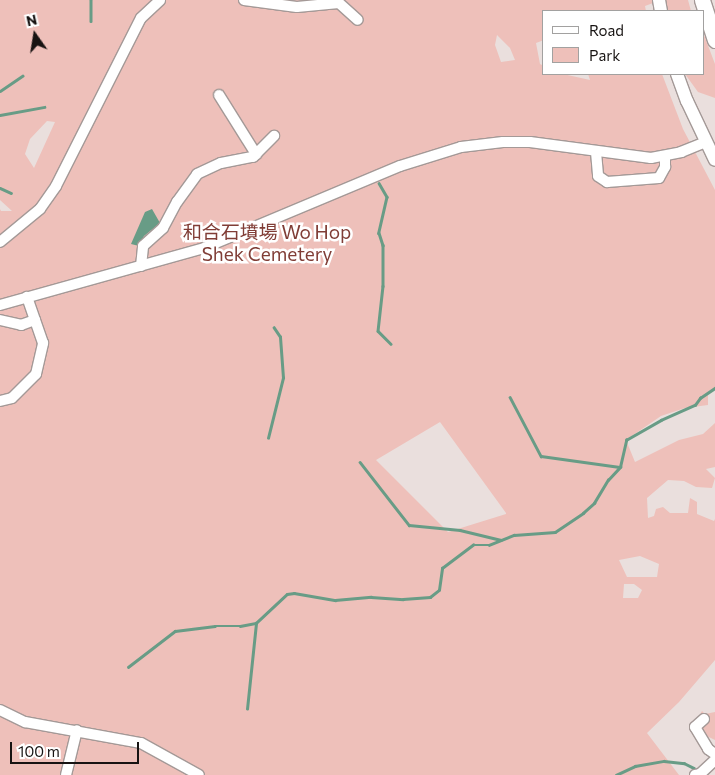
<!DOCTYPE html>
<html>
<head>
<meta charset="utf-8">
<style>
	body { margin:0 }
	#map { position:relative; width:715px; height:775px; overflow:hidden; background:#eadfdd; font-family:Commissioner,"Noto Sans TC",sans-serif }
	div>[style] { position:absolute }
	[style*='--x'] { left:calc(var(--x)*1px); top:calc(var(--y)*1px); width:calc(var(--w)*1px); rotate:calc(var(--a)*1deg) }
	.green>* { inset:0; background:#eec0ba }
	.water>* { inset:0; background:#689c86 }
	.stream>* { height:2.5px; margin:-1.25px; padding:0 1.25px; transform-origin:1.25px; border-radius:1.25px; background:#689c86 }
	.roads { filter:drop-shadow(1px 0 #a49997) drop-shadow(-1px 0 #a49997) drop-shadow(0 1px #a49997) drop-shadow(0 -1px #a49997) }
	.minor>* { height:10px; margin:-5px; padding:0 5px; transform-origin:5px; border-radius:5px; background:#fff }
	.major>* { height:12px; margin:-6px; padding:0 6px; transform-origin:6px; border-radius:6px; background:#fff }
	.highway>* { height:15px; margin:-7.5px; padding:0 7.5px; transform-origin:7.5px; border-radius:7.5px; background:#fff }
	span { translate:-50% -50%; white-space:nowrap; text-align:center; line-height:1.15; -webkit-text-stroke:5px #fff; paint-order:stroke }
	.park-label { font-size:19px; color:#803d36 }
	.legend { position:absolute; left:542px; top:10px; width:162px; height:65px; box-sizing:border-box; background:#fff; border:1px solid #a2a1a0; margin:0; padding:6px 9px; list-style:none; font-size:15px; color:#171312 }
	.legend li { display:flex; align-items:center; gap:10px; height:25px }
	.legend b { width:25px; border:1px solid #a2a1a0 }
	.north { position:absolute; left:10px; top:10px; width:50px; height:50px; -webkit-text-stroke:4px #fff; paint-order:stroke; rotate:347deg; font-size:14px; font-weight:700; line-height:20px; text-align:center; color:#171312 }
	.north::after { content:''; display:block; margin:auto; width:18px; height:22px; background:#171312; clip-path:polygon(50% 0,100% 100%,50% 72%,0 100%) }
	.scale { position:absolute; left:10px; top:742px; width:129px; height:22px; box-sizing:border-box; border:2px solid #171312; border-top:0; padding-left:6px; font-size:15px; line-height:18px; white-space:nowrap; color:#171312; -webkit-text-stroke:4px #fff; paint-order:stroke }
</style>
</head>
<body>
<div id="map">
	<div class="green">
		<div style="clip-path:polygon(evenodd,0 0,688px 0,691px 11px,665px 11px,661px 0,645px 6px,646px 11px,544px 11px,544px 40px,536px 43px,540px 64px,544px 66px,544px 74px,563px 74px,590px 80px,588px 74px,662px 74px,683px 129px,715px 190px,715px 390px,708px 392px,708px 405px,685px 408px,661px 416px,626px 440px,635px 462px,679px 440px,703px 434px,715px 423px,715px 467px,706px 469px,715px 478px,712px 488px,696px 487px,684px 481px,668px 480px,647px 498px,648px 518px,654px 516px,656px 509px,663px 507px,670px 513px,688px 513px,690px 498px,697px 502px,697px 514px,714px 521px,715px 519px,715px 660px,679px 702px,647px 733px,679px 775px,0 775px,0 209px,1px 211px,12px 211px,0 200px,0 0,497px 35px,510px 48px,515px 60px,501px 62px,495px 45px,497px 35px,0 0,47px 121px,55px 122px,34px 168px,25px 154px,30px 139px,47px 121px,0 0,440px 422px,506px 513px,506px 514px,448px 532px,376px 460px,440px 422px,0 0,640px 556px,659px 564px,657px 577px,627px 577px,619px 560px,640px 556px,0 0,624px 584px,634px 584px,642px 590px,638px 598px,623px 598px,624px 584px)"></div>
		<div style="clip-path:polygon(704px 35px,715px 64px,715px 98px,698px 92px,685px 74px,704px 74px)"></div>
		<div style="clip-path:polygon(702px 711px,705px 714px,715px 712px,715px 740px,692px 729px)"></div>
	</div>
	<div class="water">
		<div style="clip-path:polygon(152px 209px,160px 223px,144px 236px,139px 246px,131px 244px,145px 212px)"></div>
	</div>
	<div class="stream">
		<div style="--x:91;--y:0;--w:21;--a:90"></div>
		<div style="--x:0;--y:91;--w:27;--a:-34"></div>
		<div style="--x:0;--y:115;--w:45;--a:-10.3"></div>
		<div style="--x:379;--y:183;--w:16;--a:60"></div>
		<div style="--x:387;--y:197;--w:37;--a:103"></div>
		<div style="--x:379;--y:233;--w:13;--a:72"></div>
		<div style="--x:383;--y:245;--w:41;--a:90"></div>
		<div style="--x:383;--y:286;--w:45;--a:96.3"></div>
		<div style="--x:378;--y:331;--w:18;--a:45"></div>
		<div style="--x:0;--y:188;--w:12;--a:24"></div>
		<div style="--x:510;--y:397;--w:67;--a:62.3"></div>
		<div style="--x:541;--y:456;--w:79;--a:8"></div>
		<div style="--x:268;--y:438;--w:62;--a:-76"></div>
		<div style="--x:283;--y:378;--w:41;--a:-94.2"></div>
		<div style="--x:280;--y:337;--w:11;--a:-124"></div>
		<div style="--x:360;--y:462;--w:80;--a:52.1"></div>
		<div style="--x:409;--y:525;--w:51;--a:5.6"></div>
		<div style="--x:460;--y:530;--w:42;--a:13.7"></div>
		<div style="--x:128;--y:667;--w:59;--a:-37.5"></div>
		<div style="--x:175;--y:631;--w:40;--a:-7.1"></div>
		<div style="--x:215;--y:626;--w:25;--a:0"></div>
		<div style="--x:240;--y:626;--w:16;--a:-11"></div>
		<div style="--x:256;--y:623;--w:42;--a:-43.1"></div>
		<div style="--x:287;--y:594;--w:7;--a:-8"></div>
		<div style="--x:294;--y:593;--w:42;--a:9.7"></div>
		<div style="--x:335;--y:600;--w:36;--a:-5"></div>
		<div style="--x:371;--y:597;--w:32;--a:4"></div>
		<div style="--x:403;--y:599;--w:27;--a:-4"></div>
		<div style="--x:430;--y:597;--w:11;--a:-38"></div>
		<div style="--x:439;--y:590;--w:22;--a:-82"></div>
		<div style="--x:442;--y:568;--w:39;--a:-37"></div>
		<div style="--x:473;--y:545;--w:16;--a:0"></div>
		<div style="--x:489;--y:545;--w:27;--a:-22"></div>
		<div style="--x:514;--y:535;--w:41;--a:-4.2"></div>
		<div style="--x:555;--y:532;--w:34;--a:-34"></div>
		<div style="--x:583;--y:513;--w:15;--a:-42"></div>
		<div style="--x:594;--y:503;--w:27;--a:-59"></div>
		<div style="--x:608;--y:480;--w:18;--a:-47"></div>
		<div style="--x:620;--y:467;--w:28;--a:-77"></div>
		<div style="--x:626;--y:440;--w:40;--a:-29.7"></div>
		<div style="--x:661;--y:420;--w:37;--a:-24"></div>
		<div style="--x:695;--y:405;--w:9;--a:-54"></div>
		<div style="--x:700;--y:398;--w:18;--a:-34"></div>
		<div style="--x:247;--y:709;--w:85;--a:-84"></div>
		<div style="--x:616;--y:775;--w:21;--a:-25"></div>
		<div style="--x:635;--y:766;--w:29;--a:-10"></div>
		<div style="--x:664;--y:761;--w:20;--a:6"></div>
		<div style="--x:684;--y:763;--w:11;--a:27"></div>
	</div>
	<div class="roads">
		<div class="minor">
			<div style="--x:244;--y:0;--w:53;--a:7.5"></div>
			<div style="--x:297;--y:7;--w:42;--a:-5.4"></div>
			<div style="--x:339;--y:3;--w:25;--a:42"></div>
			<div style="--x:219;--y:95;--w:70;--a:57.9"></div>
			<div style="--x:596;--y:152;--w:24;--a:85"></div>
			<div style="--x:598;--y:176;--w:11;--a:34"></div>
			<div style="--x:607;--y:182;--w:52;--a:-4.4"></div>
			<div style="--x:659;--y:178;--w:13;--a:-61"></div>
			<div style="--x:665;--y:167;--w:11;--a:-90"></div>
			<div style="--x:0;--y:242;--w:52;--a:-39.5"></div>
			<div style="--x:40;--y:209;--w:28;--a:-55"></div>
			<div style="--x:56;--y:186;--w:188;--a:-63.2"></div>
			<div style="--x:141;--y:18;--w:26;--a:-43"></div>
			<div style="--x:141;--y:266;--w:20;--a:-84"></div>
			<div style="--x:143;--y:246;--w:27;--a:-42"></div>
			<div style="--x:163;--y:228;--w:30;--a:-62"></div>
			<div style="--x:177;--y:202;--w:34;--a:-54"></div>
			<div style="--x:197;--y:174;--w:26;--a:-25"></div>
			<div style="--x:221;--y:163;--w:33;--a:-11"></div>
			<div style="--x:253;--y:157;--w:30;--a:-45"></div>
			<div style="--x:0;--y:305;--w:212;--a:-15.6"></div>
			<div style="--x:204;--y:248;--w:212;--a:-22.7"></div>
			<div style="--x:400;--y:166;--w:64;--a:-17.3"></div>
			<div style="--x:461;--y:147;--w:42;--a:-6.8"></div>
			<div style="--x:503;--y:142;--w:27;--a:0"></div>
			<div style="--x:530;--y:142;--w:122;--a:7.5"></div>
			<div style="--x:651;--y:158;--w:31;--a:-11"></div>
			<div style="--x:681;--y:152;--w:27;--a:-22"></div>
			<div style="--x:0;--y:320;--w:22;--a:13"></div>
			<div style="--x:21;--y:325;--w:15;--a:-20"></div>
			<div style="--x:0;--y:401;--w:12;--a:-14"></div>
			<div style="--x:12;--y:398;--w:34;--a:-45"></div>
			<div style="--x:36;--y:374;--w:32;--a:-77"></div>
			<div style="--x:43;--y:343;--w:49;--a:-109.2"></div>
			<div style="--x:0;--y:710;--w:28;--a:26"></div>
			<div style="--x:25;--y:722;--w:118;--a:10.3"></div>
			<div style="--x:141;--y:743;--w:66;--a:28.9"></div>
			<div style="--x:704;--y:719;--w:12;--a:138"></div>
			<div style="--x:695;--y:727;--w:26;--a:59"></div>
			<div style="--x:708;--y:749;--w:9;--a:36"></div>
			<div style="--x:66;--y:775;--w:46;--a:-76.3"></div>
			<div style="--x:695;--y:775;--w:5;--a:-11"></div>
			<div style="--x:700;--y:774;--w:21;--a:-43"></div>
		</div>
		<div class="major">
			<div style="--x:659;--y:0;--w:11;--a:80"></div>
			<div style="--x:677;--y:74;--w:29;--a:70"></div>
			<div style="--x:687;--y:101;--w:65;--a:64.6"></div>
		</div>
		<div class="highway">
			<div style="--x:702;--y:0;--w:42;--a:72"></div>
		</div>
	</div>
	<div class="park-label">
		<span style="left:267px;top:243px">和合石墳場 Wo Hop<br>Shek Cemetery</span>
	</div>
	<ul class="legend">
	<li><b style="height:6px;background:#fff"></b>Road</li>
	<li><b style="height:14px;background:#eec0ba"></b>Park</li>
	</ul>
	<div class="north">N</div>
	<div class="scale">100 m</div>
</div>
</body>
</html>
